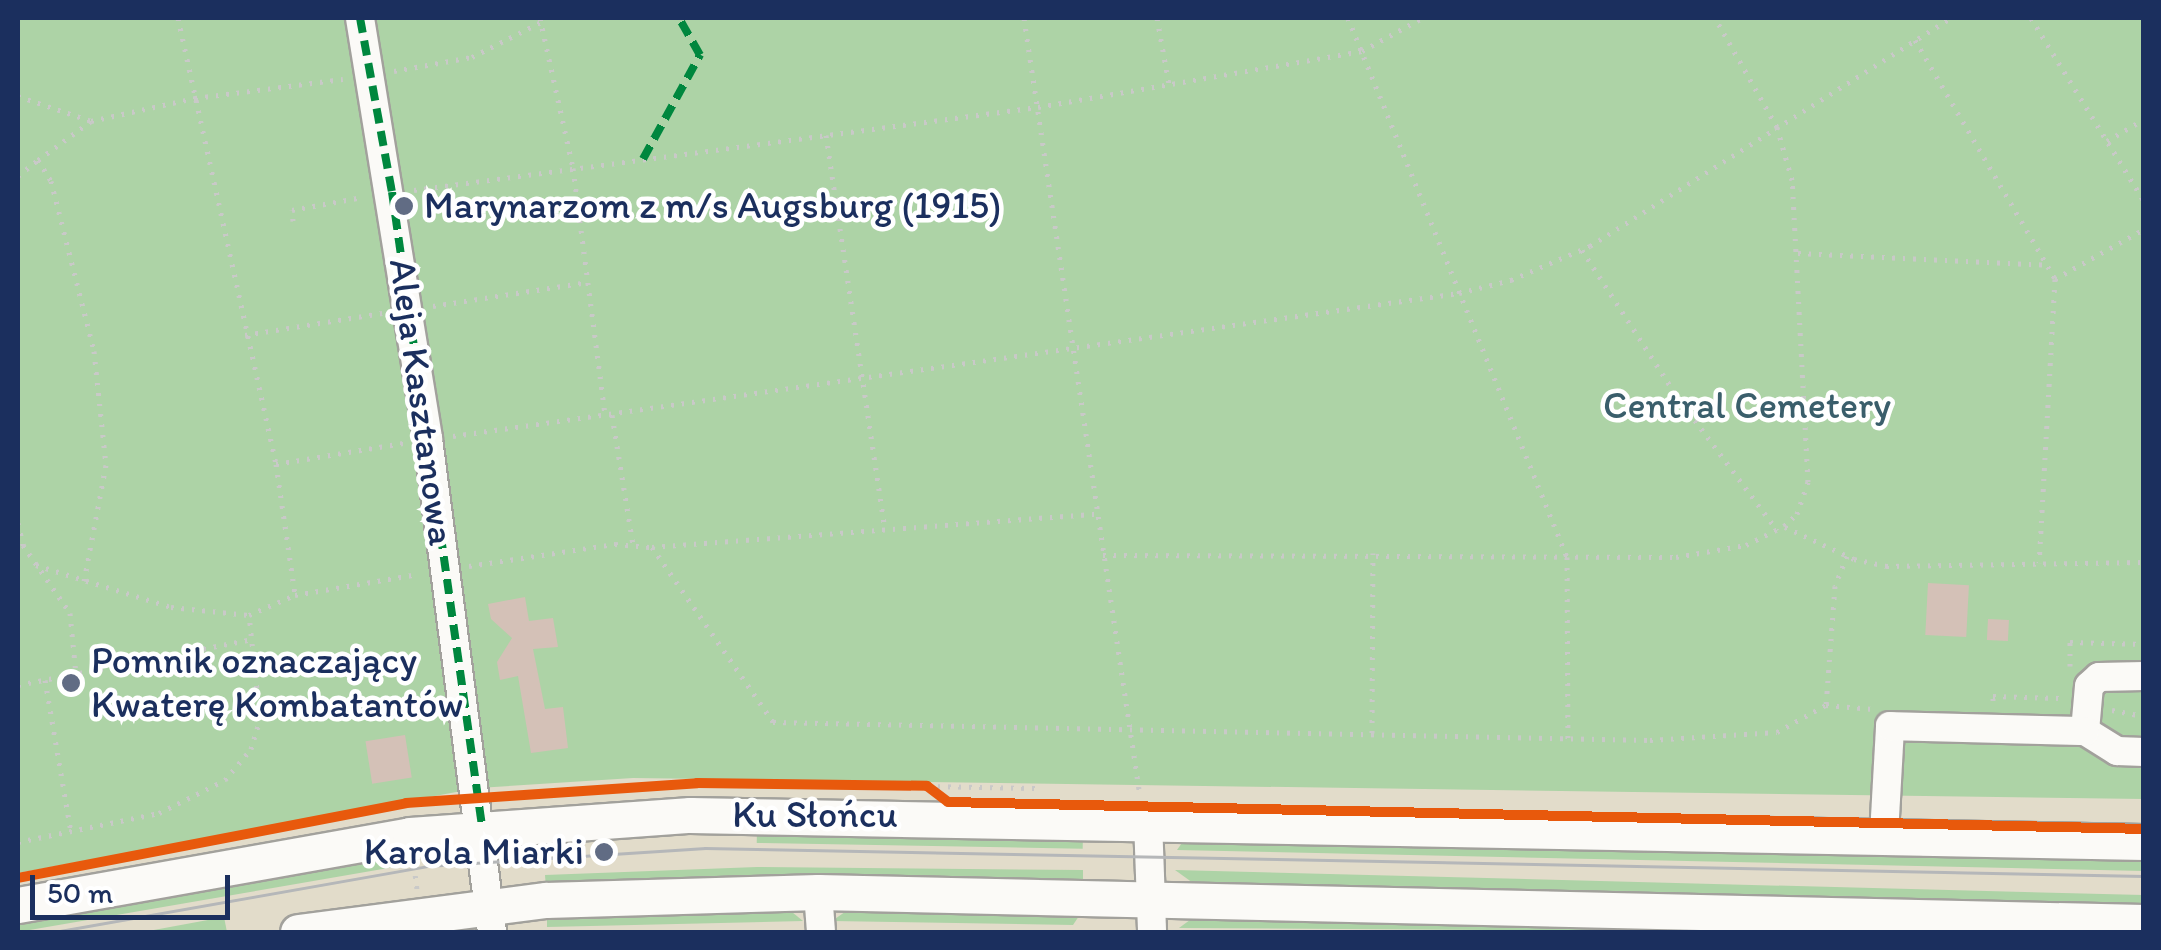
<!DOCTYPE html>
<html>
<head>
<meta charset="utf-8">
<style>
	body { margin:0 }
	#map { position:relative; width:2161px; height:950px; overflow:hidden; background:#e2dcca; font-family:Itim,sans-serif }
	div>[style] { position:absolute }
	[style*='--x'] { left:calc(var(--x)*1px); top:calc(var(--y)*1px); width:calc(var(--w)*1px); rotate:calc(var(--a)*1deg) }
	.green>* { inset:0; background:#add3a6; transform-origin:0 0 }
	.building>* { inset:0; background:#d4c1b7; transform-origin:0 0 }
	.path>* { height:5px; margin-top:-2.5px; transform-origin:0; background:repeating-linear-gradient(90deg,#c9c9c8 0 2.5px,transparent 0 10.5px) }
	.roads { filter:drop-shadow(2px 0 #a2a19c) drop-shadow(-2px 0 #a2a19c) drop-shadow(0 2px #a2a19c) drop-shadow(0 -2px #a2a19c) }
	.minor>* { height:28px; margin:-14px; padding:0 14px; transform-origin:14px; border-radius:14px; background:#fbfaf7 }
	.major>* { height:35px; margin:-17.5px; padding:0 17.5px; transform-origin:17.5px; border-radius:17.5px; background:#fbfaf7 }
	.tram>* { height:2.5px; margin:-1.25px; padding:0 1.25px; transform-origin:1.25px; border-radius:1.25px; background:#b5b7b9 }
	.quiet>* { height:8px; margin-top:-4px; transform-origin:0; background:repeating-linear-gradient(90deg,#00873e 0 15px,transparent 0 23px) }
	.cycleway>* { height:10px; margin:-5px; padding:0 5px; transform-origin:5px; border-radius:5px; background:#e8590c }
	.dots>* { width:28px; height:28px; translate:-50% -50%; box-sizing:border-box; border:5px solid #fff; border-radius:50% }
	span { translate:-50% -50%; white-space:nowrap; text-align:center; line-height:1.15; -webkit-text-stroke:9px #fff; paint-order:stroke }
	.poi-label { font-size:38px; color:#1b2f5e }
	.left { translate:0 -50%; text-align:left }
	.right { translate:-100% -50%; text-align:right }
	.street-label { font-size:38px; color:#1b2f5e }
	.park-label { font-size:38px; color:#3a5e6b }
	.frame { position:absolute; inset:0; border:20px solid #1b2f5e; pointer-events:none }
	.scale { position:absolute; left:30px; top:875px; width:200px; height:45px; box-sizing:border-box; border:5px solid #1b2f5e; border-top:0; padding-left:12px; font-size:30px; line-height:35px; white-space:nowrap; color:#1b2f5e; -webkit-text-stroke:8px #fff; paint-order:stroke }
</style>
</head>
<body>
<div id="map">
	<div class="green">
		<div style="clip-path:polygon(18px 18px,2143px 18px,2143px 799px,633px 778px,478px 788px,18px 873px)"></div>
		<div style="left:757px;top:828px;width:326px;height:15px;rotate:1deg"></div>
		<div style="clip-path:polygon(1184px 840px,2143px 856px,2144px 871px,1177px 850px)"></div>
		<div style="clip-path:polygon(398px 851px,400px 866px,18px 932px,18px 919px)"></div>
		<div style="clip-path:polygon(757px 867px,1083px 870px,1083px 885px,546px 889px,545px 875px)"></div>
		<div style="clip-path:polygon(1175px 870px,2143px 895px,2144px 910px,1200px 888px)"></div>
		<div style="clip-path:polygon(852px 907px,1083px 910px,1073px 925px,832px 921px)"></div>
		<div style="clip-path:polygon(787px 908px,803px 921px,547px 927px,547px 915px)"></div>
		<div style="clip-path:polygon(224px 917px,227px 932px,143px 932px)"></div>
		<div style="clip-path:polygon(1194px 917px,1776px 927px,1780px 932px,1179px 928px)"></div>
	</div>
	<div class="building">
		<div style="left:1928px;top:583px;width:41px;height:52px;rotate:3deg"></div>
		<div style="clip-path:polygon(525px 597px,529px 621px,553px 618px,558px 647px,533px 649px,545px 709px,563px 707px,568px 748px,531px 753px,518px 676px,500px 680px,497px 662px,512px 638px,491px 619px,488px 604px)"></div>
		<div style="left:1988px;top:619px;width:21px;height:21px;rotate:3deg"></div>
		<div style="left:405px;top:735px;width:43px;height:40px;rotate:81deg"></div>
	</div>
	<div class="path">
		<div style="--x:178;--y:18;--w:457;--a:77.6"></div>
		<div style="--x:276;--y:464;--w:132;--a:81.7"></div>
		<div style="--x:540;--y:18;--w:154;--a:77.6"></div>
		<div style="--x:573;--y:168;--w:248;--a:82.6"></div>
		<div style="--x:1024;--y:18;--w:787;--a:81.52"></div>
		<div style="--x:1157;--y:18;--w:67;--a:79.7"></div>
		<div style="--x:1348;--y:18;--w:582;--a:67.89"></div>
		<div style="--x:1567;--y:557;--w:183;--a:89.7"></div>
		<div style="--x:2031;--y:18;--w:215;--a:58.3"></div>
		<div style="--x:1915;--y:40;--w:277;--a:59.6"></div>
		<div style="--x:2055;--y:279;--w:284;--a:93.2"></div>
		<div style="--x:394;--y:71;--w:79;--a:-10.2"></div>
		<div style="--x:472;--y:57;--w:77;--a:-26.9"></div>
		<div style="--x:18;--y:96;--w:77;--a:18.9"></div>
		<div style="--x:826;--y:135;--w:397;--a:81.5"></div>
		<div style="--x:2107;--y:141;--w:43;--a:-30.7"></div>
		<div style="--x:38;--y:160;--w:66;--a:-36.3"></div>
		<div style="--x:91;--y:121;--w:107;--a:-12.5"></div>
		<div style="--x:195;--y:98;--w:149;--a:-7.3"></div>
		<div style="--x:18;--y:176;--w:26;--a:-39"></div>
		<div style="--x:38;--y:160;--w:25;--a:58"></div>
		<div style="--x:51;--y:181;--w:175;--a:75.8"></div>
		<div style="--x:94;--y:351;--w:115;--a:84"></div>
		<div style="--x:106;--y:465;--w:118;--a:100.7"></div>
		<div style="--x:414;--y:190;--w:629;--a:-7.58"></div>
		<div style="--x:1038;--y:107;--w:329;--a:-9.8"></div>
		<div style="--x:1362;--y:51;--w:68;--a:-28.8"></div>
		<div style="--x:293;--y:221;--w:11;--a:-95"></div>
		<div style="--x:292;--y:210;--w:72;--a:-10.4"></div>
		<div style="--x:1582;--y:250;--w:173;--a:57"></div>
		<div style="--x:1676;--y:395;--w:169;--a:53.2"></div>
		<div style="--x:1798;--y:253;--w:250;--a:2.7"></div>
		<div style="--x:2055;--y:279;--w:102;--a:-29.3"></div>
		<div style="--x:433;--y:306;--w:157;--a:-8.8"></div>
		<div style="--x:245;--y:335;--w:139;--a:-9.1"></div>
		<div style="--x:612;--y:415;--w:132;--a:80.8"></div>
		<div style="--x:453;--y:436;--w:1016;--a:-8.09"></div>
		<div style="--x:1459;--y:293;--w:54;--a:-14"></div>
		<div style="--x:1511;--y:280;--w:86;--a:-23.3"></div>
		<div style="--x:1590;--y:246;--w:426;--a:-32.3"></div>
		<div style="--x:276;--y:464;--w:129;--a:-9.4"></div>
		<div style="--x:18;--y:523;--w:23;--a:77"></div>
		<div style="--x:23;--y:545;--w:83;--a:55.3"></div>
		<div style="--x:70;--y:613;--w:61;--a:84.4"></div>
		<div style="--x:1785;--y:527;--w:76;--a:24.9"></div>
		<div style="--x:1854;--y:559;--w:33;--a:12"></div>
		<div style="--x:1886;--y:566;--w:258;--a:-0.9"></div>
		<div style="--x:652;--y:547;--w:213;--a:55.3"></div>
		<div style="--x:773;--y:722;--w:877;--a:1.18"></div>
		<div style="--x:1650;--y:740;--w:127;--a:-3.6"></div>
		<div style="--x:1777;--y:732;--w:56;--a:-28.9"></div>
		<div style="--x:1103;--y:555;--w:573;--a:0.2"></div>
		<div style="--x:1676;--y:557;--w:71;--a:-9.7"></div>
		<div style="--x:1746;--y:545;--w:42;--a:-26.6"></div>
		<div style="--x:1784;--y:526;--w:18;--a:-43"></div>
		<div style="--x:1797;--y:514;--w:34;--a:-71"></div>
		<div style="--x:1808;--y:482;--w:302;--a:-93"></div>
		<div style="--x:1792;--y:180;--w:55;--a:-105.8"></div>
		<div style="--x:1777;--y:127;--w:125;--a:-119.6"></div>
		<div style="--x:1847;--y:556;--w:32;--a:112"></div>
		<div style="--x:1835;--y:586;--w:119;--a:94.3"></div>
		<div style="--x:1826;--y:705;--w:47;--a:4.9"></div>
		<div style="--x:36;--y:565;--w:141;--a:17.3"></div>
		<div style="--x:171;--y:607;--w:78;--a:5.9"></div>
		<div style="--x:469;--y:566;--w:148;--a:-8.6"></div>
		<div style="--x:615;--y:544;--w:37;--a:5"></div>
		<div style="--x:652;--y:547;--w:445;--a:-4.3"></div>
		<div style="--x:2070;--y:666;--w:24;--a:-90"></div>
		<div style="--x:2070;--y:642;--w:74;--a:1.5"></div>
		<div style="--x:45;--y:680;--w:154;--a:80.3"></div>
		<div style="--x:18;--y:685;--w:234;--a:-11.1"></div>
		<div style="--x:1993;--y:701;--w:5;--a:-90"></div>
		<div style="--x:1993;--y:696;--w:68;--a:1.7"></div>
		<div style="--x:2112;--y:710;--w:33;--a:11"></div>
		<div style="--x:1372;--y:733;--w:180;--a:-89.7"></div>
		<div style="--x:927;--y:786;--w:108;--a:1.1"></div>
		<div style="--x:18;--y:842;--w:144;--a:-11.6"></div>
		<div style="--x:159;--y:813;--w:74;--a:-26.6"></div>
		<div style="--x:225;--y:780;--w:40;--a:-50"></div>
		<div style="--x:251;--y:749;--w:31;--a:-73"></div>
		<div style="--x:260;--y:719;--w:105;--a:-96"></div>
		<div style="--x:249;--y:615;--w:50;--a:-23.5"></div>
		<div style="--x:295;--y:595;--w:125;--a:-9.7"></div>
		<div style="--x:414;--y:865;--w:24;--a:83"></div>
	</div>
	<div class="roads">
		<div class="minor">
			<div style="--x:360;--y:18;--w:426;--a:80.8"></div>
			<div style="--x:428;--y:439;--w:497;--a:82.6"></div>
			<div style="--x:2144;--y:676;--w:45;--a:178.7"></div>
			<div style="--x:2099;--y:677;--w:13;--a:138"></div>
			<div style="--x:2089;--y:686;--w:45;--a:95.1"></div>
			<div style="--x:2085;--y:731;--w:38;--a:32"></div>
			<div style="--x:2117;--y:751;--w:27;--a:2"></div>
			<div style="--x:1148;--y:821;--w:111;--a:87.9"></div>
			<div style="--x:1884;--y:835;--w:109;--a:-86.8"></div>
			<div style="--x:1890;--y:726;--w:195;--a:1.5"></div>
			<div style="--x:818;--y:892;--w:40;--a:85.7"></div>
		</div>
		<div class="major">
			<div style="--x:18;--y:905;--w:398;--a:-10.1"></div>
			<div style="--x:410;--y:835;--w:281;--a:-4.1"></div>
			<div style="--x:690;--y:815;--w:1454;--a:1.06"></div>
			<div style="--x:298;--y:932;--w:250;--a:-7.4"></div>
			<div style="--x:546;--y:900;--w:272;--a:-1.7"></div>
			<div style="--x:818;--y:892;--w:1326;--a:1.3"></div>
		</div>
	</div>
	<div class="tram">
		<div style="--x:54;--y:932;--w:379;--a:-10"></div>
		<div style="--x:427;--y:866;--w:279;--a:-3.7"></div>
		<div style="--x:705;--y:848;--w:1439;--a:1.11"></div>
	</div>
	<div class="quiet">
		<div style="--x:360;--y:18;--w:177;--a:79.6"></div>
		<div style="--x:392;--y:192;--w:640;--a:81.92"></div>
		<div style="--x:643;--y:159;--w:119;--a:-61.3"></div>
		<div style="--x:700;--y:55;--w:43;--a:-119.6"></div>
	</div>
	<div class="cycleway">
		<div style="--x:18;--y:878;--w:395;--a:-10.9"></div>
		<div style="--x:406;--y:803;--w:292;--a:-3.9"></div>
		<div style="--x:697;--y:783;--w:230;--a:0.7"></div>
		<div style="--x:927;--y:786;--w:26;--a:37"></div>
		<div style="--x:948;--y:802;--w:1196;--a:1.29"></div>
	</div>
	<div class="dots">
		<div style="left:404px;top:206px;background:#616c84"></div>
		<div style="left:71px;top:683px;background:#616c84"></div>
		<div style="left:604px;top:852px;background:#616c84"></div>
	</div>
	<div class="poi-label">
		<span class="left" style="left:424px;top:206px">Marynarzom z m/s Augsburg (1915)</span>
		<span class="left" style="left:91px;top:683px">Pomnik oznaczający<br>Kwaterę Kombatantów</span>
		<span class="right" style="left:584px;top:852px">Karola Miarki</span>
	</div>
	<div class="street-label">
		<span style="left:422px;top:402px;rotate:82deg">Aleja Kasztanowa</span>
		<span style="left:815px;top:815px">Ku Słońcu</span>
	</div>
	<div class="park-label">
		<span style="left:1747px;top:406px">Central Cemetery</span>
	</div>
	<div class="frame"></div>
	<div class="scale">50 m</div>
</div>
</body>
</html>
